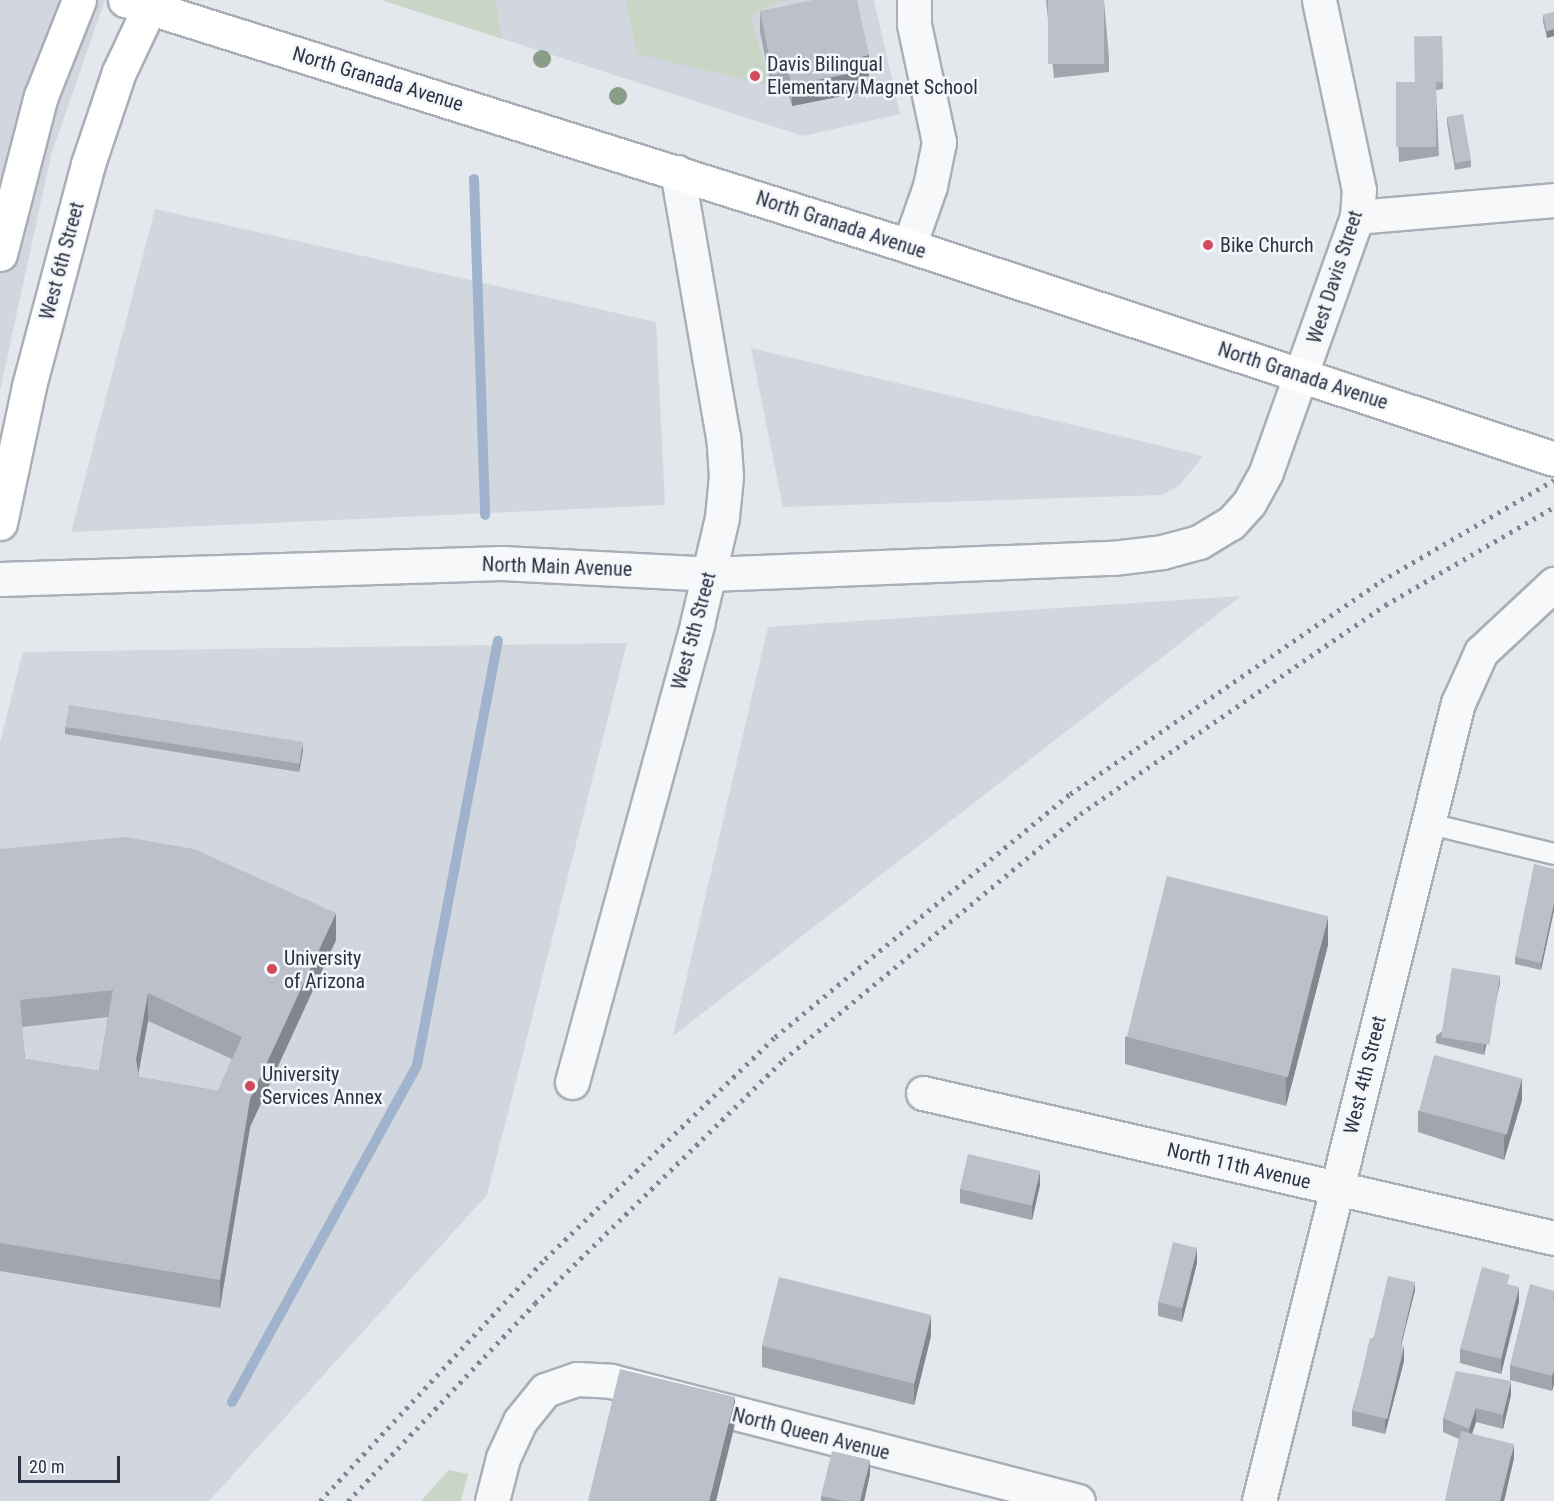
<!DOCTYPE html>
<html>
<head>
<meta charset="utf-8">
<style>
	body { margin:0 }
	#map { position:relative; width:1554px; height:1501px; overflow:hidden; background:#e4e7ec; font-family:"Roboto Condensed",sans-serif }
	div>[style] { position:absolute }
	[style*='--x'] { left:calc(var(--x)*1px); top:calc(var(--y)*1px); width:calc(var(--w)*1px); rotate:calc(var(--a)*1deg) }
	.built>* { inset:0; background:#d2d6de }
	.green>* { inset:0; background:#c9d6c5 }
	.stream>* { height:10px; margin:-5px; padding:0 5px; transform-origin:5px; border-radius:5px; background:#9fb4cc }
	.roads { filter:drop-shadow(2px 0 #a9aeb7) drop-shadow(-2px 0 #a9aeb7) drop-shadow(0 2px #a9aeb7) drop-shadow(0 -2px #a9aeb7) }
	.lane>* { height:20px; margin:-10px; padding:0 10px; transform-origin:10px; border-radius:10px; background:#f7f8fa }
	.street>* { height:33px; margin:-16.5px; padding:0 16.5px; transform-origin:16.5px; border-radius:16.5px; background:#f7f8fa }
	.secondary>* { height:33px; margin:-16.5px; padding:0 16.5px; transform-origin:16.5px; border-radius:16.5px; background:#fff }
	.primary>* { height:33px; margin:-16.5px; padding:0 16.5px; transform-origin:16.5px; border-radius:16.5px; background:#fff }
	.rail>* { height:4.5px; margin-top:-2.25px; transform-origin:0; background:repeating-linear-gradient(90deg,#7d8696 0 3px,transparent 0 9px) }
	.trees>* { width:18px; height:18px; margin:-9px; border-radius:50%; background:#899d89 }
	.wall>* { inset:0; background:#a1a5ae }
	.shaded-wall>* { inset:0; background:#83868d }
	.building>* { inset:0; background:#bbc0ca; transform-origin:0 0 }
	.dots>* { width:16px; height:16px; translate:-50% -50%; box-sizing:border-box; border:3px solid #f4f6f9; border-radius:50% }
	span { translate:-50% -50%; white-space:nowrap; text-align:center; line-height:1.15; -webkit-text-stroke:5px #f4f6f9; paint-order:stroke }
	.poi-label { font-size:20px; color:#2b3445 }
	.left { translate:0 -50%; text-align:left }
	.street-label { font-size:20px; color:#2b3445 }
	.scale { position:absolute; left:18px; top:1456px; width:102px; height:27px; box-sizing:border-box; border:3px solid #2b3445; border-top:0; padding-left:8px; font-size:18px; line-height:21px; white-space:nowrap; color:#2b3445; -webkit-text-stroke:4px #f4f6f9; paint-order:stroke }
</style>
</head>
<body>
<div id="map">
	<div class="built">
		<div style="clip-path:polygon(0 0,105px 0,51px 155px,0 391px)"></div>
		<div style="clip-path:polygon(495px 0,874px 0,900px 114px,803px 136px,503px 39px)"></div>
		<div style="clip-path:polygon(155px 209px,656px 322px,665px 505px,71px 532px)"></div>
		<div style="clip-path:polygon(751px 348px,1203px 456px,1180px 485px,1162px 495px,783px 507px)"></div>
		<div style="clip-path:polygon(1241px 596px,673px 1036px,768px 627px)"></div>
		<div style="clip-path:polygon(627px 643px,487px 1195px,209px 1501px,0 1501px,0 743px,23px 652px)"></div>
	</div>
	<div class="green">
		<div style="clip-path:polygon(381px 0,495px 0,503px 39px)"></div>
		<div style="clip-path:polygon(626px 0,788px 0,768px 5px,751px 17px,771px 86px,637px 54px)"></div>
		<div style="clip-path:polygon(449px 1470px,468px 1474px,461px 1501px,421px 1501px)"></div>
	</div>
	<div class="stream">
		<div style="--x:474;--y:179;--w:336;--a:88.1"></div>
		<div style="--x:232;--y:1402;--w:384;--a:-61.2"></div>
		<div style="--x:417;--y:1065;--w:432;--a:-79.2"></div>
	</div>
	<div class="roads">
		<div class="lane">
			<div style="--x:1426;--y:823;--w:132;--a:13.6"></div>
		</div>
		<div class="street">
			<div style="--x:1357;--y:217;--w:198;--a:-4.9"></div>
			<div style="--x:909;--y:246;--w:64;--a:-70.7"></div>
			<div style="--x:930;--y:186;--w:45;--a:-78.4"></div>
			<div style="--x:939;--y:142;--w:121;--a:-102"></div>
			<div style="--x:914;--y:24;--w:24;--a:-90"></div>
			<div style="--x:0;--y:579;--w:502;--a:-1.83"></div>
			<div style="--x:502;--y:563;--w:207;--a:3"></div>
			<div style="--x:709;--y:574;--w:404;--a:-2.3"></div>
			<div style="--x:1113;--y:558;--w:49;--a:-7"></div>
			<div style="--x:1162;--y:552;--w:38;--a:-15"></div>
			<div style="--x:1199;--y:542;--w:37;--a:-31"></div>
			<div style="--x:1231;--y:523;--w:27;--a:-48"></div>
			<div style="--x:1249;--y:503;--w:35;--a:-61"></div>
			<div style="--x:1266;--y:472;--w:271;--a:-70.4"></div>
			<div style="--x:1357;--y:217;--w:27;--a:-86"></div>
			<div style="--x:1359;--y:190;--w:194;--a:-101.9"></div>
			<div style="--x:572;--y:1082;--w:475;--a:-74.7"></div>
			<div style="--x:697;--y:624;--w:110;--a:-76.8"></div>
			<div style="--x:722;--y:517;--w:41;--a:-84.4"></div>
			<div style="--x:726;--y:476;--w:39;--a:-94"></div>
			<div style="--x:723;--y:437;--w:269;--a:-99.8"></div>
			<div style="--x:923;--y:1093;--w:647;--a:12.94"></div>
			<div style="--x:492;--y:1501;--w:44;--a:-75.7"></div>
			<div style="--x:503;--y:1458;--w:41;--a:-65.3"></div>
			<div style="--x:520;--y:1421;--w:40;--a:-51"></div>
			<div style="--x:545;--y:1390;--w:34;--a:-19"></div>
			<div style="--x:577;--y:1379;--w:34;--a:3"></div>
			<div style="--x:611;--y:1381;--w:482;--a:14.4"></div>
			<div style="--x:1259;--y:1501;--w:822;--a:-76"></div>
			<div style="--x:1458;--y:703;--w:56;--a:-65.7"></div>
			<div style="--x:1481;--y:652;--w:100;--a:-43"></div>
		</div>
		<div class="secondary">
			<div style="--x:125;--y:0;--w:822;--a:17.42"></div>
			<div style="--x:909;--y:246;--w:679;--a:18.27"></div>
		</div>
		<div class="primary">
			<div style="--x:0;--y:254;--w:163;--a:-75.5"></div>
			<div style="--x:41;--y:96;--w:103;--a:-68.4"></div>
			<div style="--x:0;--y:523;--w:140;--a:-78"></div>
			<div style="--x:29;--y:386;--w:230;--a:-75.1"></div>
			<div style="--x:88;--y:164;--w:97;--a:-71.4"></div>
			<div style="--x:119;--y:72;--w:80;--a:-64.7"></div>
		</div>
	</div>
	<div class="rail">
		<div style="--x:320;--y:1501;--w:330;--a:-47.1"></div>
		<div style="--x:545;--y:1259;--w:320;--a:-44"></div>
		<div style="--x:775;--y:1037;--w:382;--a:-39.5"></div>
		<div style="--x:1070;--y:794;--w:377;--a:-34.4"></div>
		<div style="--x:1381;--y:581;--w:200;--a:-30.3"></div>
		<div style="--x:348;--y:1501;--w:272;--a:-46.6"></div>
		<div style="--x:535;--y:1303;--w:347;--a:-44.4"></div>
		<div style="--x:783;--y:1060;--w:386;--a:-39.6"></div>
		<div style="--x:1080;--y:814;--w:370;--a:-34.4"></div>
		<div style="--x:1385;--y:605;--w:195;--a:-30.1"></div>
	</div>
	<div class="trees">
		<div style="left:542px;top:59px"></div>
		<div style="left:618px;top:96px"></div>
	</div>
	<div class="wall">
		<div style="clip-path:polygon(1046px 0,1104px 0,1109px 58px,1109px 72px,1054px 78px)"></div>
		<div style="clip-path:polygon(760px 11px,869px 76px,858px 78px,858px 93px,792px 106px,788px 93px,773px 96px,760px 32px)"></div>
		<div style="clip-path:polygon(1554px 12px,1547px 38px,1543px 22px,1543px 15px)"></div>
		<div style="clip-path:polygon(1442px 36px,1443px 89px,1436px 90px,1439px 156px,1399px 162px,1396px 82px,1415px 82px)"></div>
		<div style="clip-path:polygon(1447px 117px,1471px 160px,1471px 167px,1455px 170px,1447px 124px)"></div>
		<div style="clip-path:polygon(65px 727px,303px 750px,299px 772px,65px 734px)"></div>
		<div style="clip-path:polygon(evenodd,0 849px,336px 940px,250px 1127px,220px 1308px,0 1271px,0 849px,108px 1017px,99px 1071px,25px 1059px,22px 1027px,108px 1017px,0 849px,148px 1021px,232px 1059px,218px 1091px,139px 1077px,138px 1073px,148px 1021px)"></div>
		<div style="clip-path:polygon(1554px 869px,1554px 910px,1541px 970px,1515px 964px,1515px 957px)"></div>
		<div style="clip-path:polygon(1328px 945px,1286px 1106px,1125px 1064px,1125px 1037px)"></div>
		<div style="clip-path:polygon(1500px 983px,1484px 1055px,1436px 1043px,1436px 1036px)"></div>
		<div style="clip-path:polygon(1522px 1100px,1504px 1160px,1418px 1132px,1418px 1111px)"></div>
		<div style="clip-path:polygon(1040px 1185px,1032px 1220px,960px 1203px,960px 1189px)"></div>
		<div style="clip-path:polygon(1197px 1263px,1182px 1322px,1158px 1316px,1158px 1302px)"></div>
		<div style="clip-path:polygon(1510px 1285px,1519px 1302px,1501px 1374px,1460px 1363px,1460px 1349px)"></div>
		<div style="clip-path:polygon(1415px 1290px,1401px 1346px,1404px 1361px,1385px 1434px,1352px 1426px,1352px 1411px,1372px 1339px)"></div>
		<div style="clip-path:polygon(1554px 1291px,1554px 1384px,1552px 1391px,1510px 1380px,1510px 1365px)"></div>
		<div style="clip-path:polygon(931px 1336px,914px 1405px,762px 1367px,762px 1346px)"></div>
		<div style="clip-path:polygon(1511px 1395px,1503px 1429px,1476px 1422px,1472px 1434px,1514px 1458px,1504px 1501px,1445px 1501px,1459px 1439px,1443px 1432px,1443px 1418px)"></div>
		<div style="clip-path:polygon(870px 1474px,864px 1501px,821px 1501px,821px 1496px)"></div>
	</div>
	<div class="shaded-wall">
		<div style="clip-path:polygon(1554px 29px,1554px 36px,1547px 38px,1547px 31px)"></div>
		<div style="clip-path:polygon(869px 55px,869px 76px,858px 78px,858px 93px,792px 106px,792px 85px,855px 58px)"></div>
		<div style="clip-path:polygon(303px 743px,303px 750px,299px 772px,299px 764px)"></div>
		<div style="clip-path:polygon(1554px 903px,1554px 910px,1541px 970px,1541px 963px)"></div>
		<div style="clip-path:polygon(336px 913px,336px 940px,250px 1127px,220px 1308px,220px 1280px,250px 1099px)"></div>
		<div style="clip-path:polygon(1328px 917px,1328px 945px,1286px 1106px,1286px 1079px)"></div>
		<div style="clip-path:polygon(1500px 976px,1500px 983px,1484px 1055px,1484px 1048px)"></div>
		<div style="clip-path:polygon(148px 993px,148px 1021px,136px 1087px,136px 1059px)"></div>
		<div style="clip-path:polygon(1522px 1078px,1522px 1100px,1504px 1160px,1504px 1139px)"></div>
		<div style="clip-path:polygon(1040px 1171px,1040px 1185px,1032px 1220px,1032px 1206px)"></div>
		<div style="clip-path:polygon(1197px 1248px,1197px 1263px,1182px 1322px,1182px 1308px)"></div>
		<div style="clip-path:polygon(1415px 1282px,1415px 1290px,1399px 1354px,1399px 1346px)"></div>
		<div style="clip-path:polygon(1519px 1287px,1519px 1302px,1501px 1374px,1501px 1359px)"></div>
		<div style="clip-path:polygon(931px 1315px,931px 1336px,914px 1405px,914px 1384px)"></div>
		<div style="clip-path:polygon(1404px 1346px,1404px 1361px,1385px 1434px,1385px 1420px)"></div>
		<div style="clip-path:polygon(1554px 1370px,1554px 1384px,1552px 1391px,1552px 1376px)"></div>
		<div style="clip-path:polygon(1511px 1381px,1511px 1395px,1503px 1429px,1503px 1415px)"></div>
		<div style="clip-path:polygon(735px 1397px,735px 1424px,716px 1501px,709px 1501px)"></div>
		<div style="clip-path:polygon(1476px 1408px,1476px 1422px,1469px 1443px,1469px 1429px)"></div>
		<div style="clip-path:polygon(1514px 1444px,1514px 1458px,1504px 1501px,1500px 1501px)"></div>
		<div style="clip-path:polygon(870px 1460px,870px 1474px,864px 1501px,860px 1501px)"></div>
	</div>
	<div class="building">
		<div style="clip-path:polygon(813px 0,857px 0,869px 55px,855px 58px,858px 72px,792px 85px,788px 72px,773px 75px,760px 11px)"></div>
		<div style="left:1048px;top:0;width:56px;height:64px"></div>
		<div style="clip-path:polygon(1554px 12px,1554px 29px,1547px 31px,1543px 15px)"></div>
		<div style="left:1442px;top:36px;width:46px;height:28px;rotate:89deg"></div>
		<div style="left:1396px;top:82px;width:40px;height:65px"></div>
		<div style="left:1463px;top:114px;width:47px;height:16px;rotate:80deg"></div>
		<div style="left:69px;top:705px;width:237px;height:22px;rotate:9deg"></div>
		<div style="clip-path:polygon(evenodd,125px 837px,194px 849px,336px 913px,250px 1099px,220px 1280px,0 1243px,0 849px,125px 837px,113px 990px,99px 1071px,25px 1059px,20px 1000px,113px 990px,125px 837px,148px 993px,242px 1037px,218px 1091px,139px 1077px,136px 1059px,148px 993px)"></div>
		<div style="clip-path:polygon(1534px 864px,1554px 869px,1554px 903px,1541px 963px,1515px 957px)"></div>
		<div style="left:1167px;top:876px;width:166px;height:166px;rotate:14deg"></div>
		<div style="left:1452px;top:968px;width:49px;height:70px;rotate:9deg"></div>
		<div style="left:1434px;top:1055px;width:91px;height:58px;rotate:15deg"></div>
		<div style="left:968px;top:1154px;width:74px;height:36px;rotate:13deg"></div>
		<div style="left:1173px;top:1242px;width:25px;height:62px;rotate:14deg"></div>
		<div style="clip-path:polygon(1482px 1267px,1510px 1275px,1507px 1284px,1519px 1287px,1501px 1359px,1460px 1349px)"></div>
		<div style="left:1388px;top:1276px;width:28px;height:65px;rotate:13deg"></div>
		<div style="left:779px;top:1277px;width:157px;height:71px;rotate:14deg"></div>
		<div style="clip-path:polygon(1530px 1284px,1554px 1291px,1553px 1299px,1554px 1300px,1554px 1370px,1552px 1376px,1510px 1365px)"></div>
		<div style="left:1370px;top:1338px;width:35px;height:75px;rotate:13deg"></div>
		<div style="clip-path:polygon(620px 1369px,735px 1397px,709px 1501px,588px 1501px)"></div>
		<div style="clip-path:polygon(1456px 1371px,1511px 1381px,1503px 1415px,1476px 1408px,1469px 1429px,1443px 1418px)"></div>
		<div style="clip-path:polygon(1461px 1431px,1514px 1444px,1500px 1501px,1445px 1501px)"></div>
		<div style="clip-path:polygon(832px 1451px,870px 1460px,860px 1501px,844px 1501px,821px 1496px)"></div>
	</div>
	<div class="dots">
		<div style="left:755px;top:76px;background:#d1495b"></div>
		<div style="left:1208px;top:245px;background:#d1495b"></div>
		<div style="left:272px;top:969px;background:#d1495b"></div>
		<div style="left:250px;top:1086px;background:#d1495b"></div>
	</div>
	<div class="poi-label">
		<span class="left" style="left:767px;top:76px">Davis Bilingual<br>Elementary Magnet School</span>
		<span class="left" style="left:1220px;top:245px">Bike Church</span>
		<span class="left" style="left:284px;top:970px">University<br>of Arizona</span>
		<span class="left" style="left:262px;top:1086px">University<br>Services Annex</span>
	</div>
	<div class="street-label">
		<span style="left:378px;top:79px;rotate:17deg">North Granada Avenue</span>
		<span style="left:841px;top:225px;rotate:18deg">North Granada Avenue</span>
		<span style="left:62px;top:261px;rotate:-75deg">West 6th Street</span>
		<span style="left:1335px;top:277px;rotate:-72deg">West Davis Street</span>
		<span style="left:1303px;top:376px;rotate:18deg">North Granada Avenue</span>
		<span style="left:557px;top:567px;rotate:2deg">North Main Avenue</span>
		<span style="left:694px;top:631px;rotate:-75deg">West 5th Street</span>
		<span style="left:1365px;top:1075px;rotate:-76deg">West 4th Street</span>
		<span style="left:1239px;top:1166px;rotate:13deg">North 11th Avenue</span>
		<span style="left:811px;top:1434px;rotate:14deg">North Queen Avenue</span>
	</div>
	<div class="scale">20 m</div>
</div>
</body>
</html>
